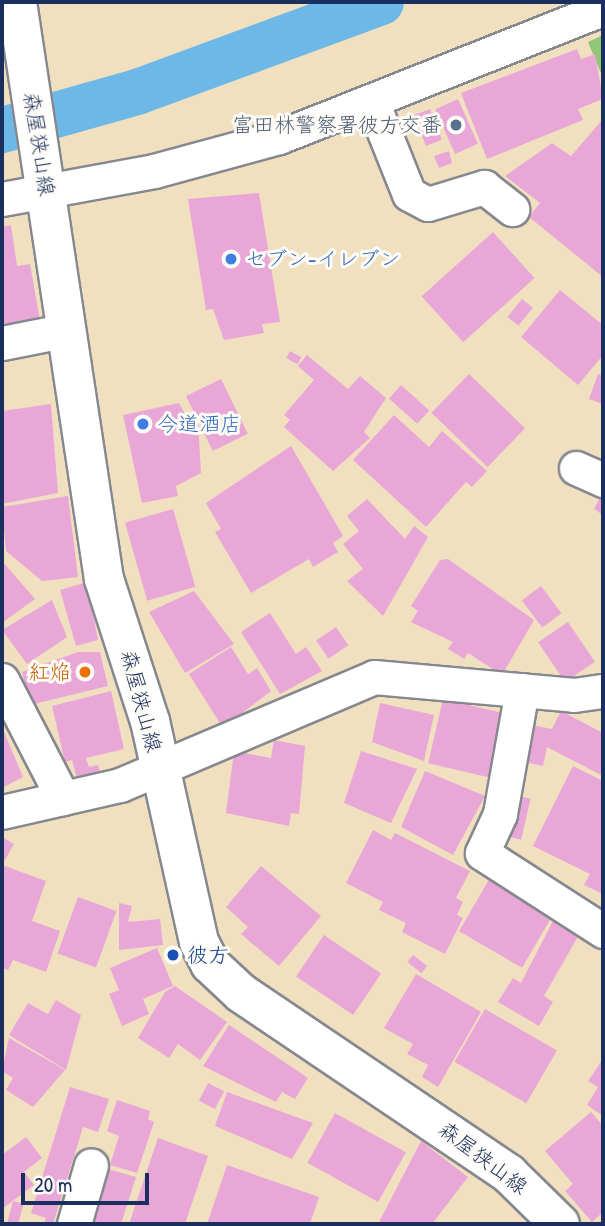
<!DOCTYPE html>
<html>
<head>
<meta charset="utf-8">
<style>
	body { margin:0 }
	#map { position:relative; width:605px; height:1226px; overflow:hidden; background:#f0e0c0; font-family:"Patrick Hand","Klee One",sans-serif }
	div>[style] { position:absolute }
	[style*='--x'] { left:calc(var(--x)*1px); top:calc(var(--y)*1px); width:calc(var(--w)*1px); rotate:calc(var(--a)*1deg) }
	.green>* { inset:0; background:#92c677 }
	.canal>* { height:46px; margin:-23px; padding:0 23px; transform-origin:23px; border-radius:23px; background:#6db8e6 }
	.building>* { inset:0; background:#e9a7d7; transform-origin:0 0 }
	.roads { filter:drop-shadow(2px 0 #86888f) drop-shadow(-2px 0 #86888f) drop-shadow(0 2px #86888f) drop-shadow(0 -2px #86888f) }
	.street>* { height:33px; margin:-16.5px; padding:0 16.5px; transform-origin:16.5px; border-radius:16.5px; background:#fff }
	.secondary>* { height:38px; margin:-19px; padding:0 19px; transform-origin:19px; border-radius:19px; background:#fff }
	.dots>* { width:19px; height:19px; translate:-50% -50%; box-sizing:border-box; border:4px solid #fdfcf7; border-radius:50% }
	span { translate:-50% -50%; white-space:nowrap; text-align:center; line-height:1.15; -webkit-text-stroke:6px #fdfcf7; paint-order:stroke }
	.service-label { font-size:21px; color:#4e5e75 }
	.right { translate:-100% -50%; text-align:right }
	.street-label { font-size:21px; color:#1b2f5e }
	.shop-label { font-size:21px; color:#366cbe }
	.left { translate:0 -50%; text-align:left }
	.food-label { font-size:21px; color:#c56008 }
	.transit-label { font-size:21px; color:#164399 }
	.frame { position:absolute; inset:0; border:4px solid #1b2f5e; pointer-events:none }
	.scale { position:absolute; left:21px; top:1173px; width:128px; height:32px; box-sizing:border-box; border:4px solid #1b2f5e; border-top:0; padding-left:9px; font-size:21px; line-height:24px; white-space:nowrap; color:#1b2f5e; -webkit-text-stroke:5px #fdfcf7; paint-order:stroke }
</style>
</head>
<body>
<div id="map">
	<div class="green">
		<div style="clip-path:polygon(603px 35px,603px 78px,588px 42px)"></div>
	</div>
	<div class="canal">
		<div style="--x:2;--y:130;--w:140;--a:-15.7"></div>
		<div style="--x:137;--y:92;--w:260;--a:-20.2"></div>
	</div>
	<div class="building">
		<div style="clip-path:polygon(577px 49px,581px 59px,595px 54px,603px 99px,578px 109px,583px 120px,487px 159px,461px 93px)"></div>
		<div style="left:458px;top:99px;width:49px;height:25px;rotate:66deg"></div>
		<div style="left:430px;top:109px;width:33px;height:17px;rotate:69deg"></div>
		<div style="clip-path:polygon(603px 119px,603px 277px,529px 217px,540px 203px,505px 176px,552px 143px,571px 156px)"></div>
		<div style="clip-path:polygon(449px 151px,452px 163px,439px 168px,434px 156px)"></div>
		<div style="clip-path:polygon(259px 193px,280px 322px,262px 324px,264px 333px,224px 340px,213px 309px,206px 310px,188px 199px)"></div>
		<div style="clip-path:polygon(11px 225px,17px 266px,30px 264px,40px 321px,2px 328px,2px 227px)"></div>
		<div style="left:493px;top:232px;width:62px;height:96px;rotate:48deg"></div>
		<div style="clip-path:polygon(560px 290px,603px 325px,603px 355px,578px 385px,521px 337px)"></div>
		<div style="left:522px;top:299px;width:14px;height:23px;rotate:39deg"></div>
		<div style="left:290px;top:351px;width:13px;height:8px;rotate:29deg"></div>
		<div style="clip-path:polygon(307px 355px,348px 389px,360px 376px,386px 398px,364px 432px,370px 438px,333px 471px,284px 427px,290px 420px,284px 415px,314px 380px,298px 366px)"></div>
		<div style="left:469px;top:374px;width:78px;height:54px;rotate:44deg"></div>
		<div style="clip-path:polygon(598px 374px,603px 376px,603px 404px,589px 399px)"></div>
		<div style="left:221px;top:379px;width:61px;height:39px;rotate:64deg"></div>
		<div style="left:401px;top:385px;width:38px;height:18px;rotate:42deg"></div>
		<div style="clip-path:polygon(179px 403px,191px 425px,198px 423px,201px 473px,176px 486px,178px 496px,142px 503px,123px 415px)"></div>
		<div style="clip-path:polygon(51px 404px,58px 493px,2px 504px,2px 411px)"></div>
		<div style="clip-path:polygon(394px 415px,429px 447px,442px 431px,487px 471px,472px 487px,466px 482px,426px 527px,353px 460px)"></div>
		<div style="clip-path:polygon(291px 446px,343px 536px,333px 543px,338px 552px,313px 567px,309px 559px,251px 593px,215px 532px,221px 529px,206px 503px)"></div>
		<div style="clip-path:polygon(603px 492px,603px 515px,594px 509px)"></div>
		<div style="clip-path:polygon(68px 496px,78px 577px,42px 581px,6px 551px,2px 507px)"></div>
		<div style="clip-path:polygon(367px 499px,405px 539px,414px 526px,428px 537px,383px 616px,347px 581px,363px 569px,343px 544px,359px 531px,347px 516px)"></div>
		<div style="left:173px;top:509px;width:81px;height:50px;rotate:74deg"></div>
		<div style="clip-path:polygon(448px 559px,534px 620px,502px 675px,468px 653px,464px 659px,448px 649px,453px 642px,411px 622px,418px 611px,411px 606px,440px 560px)"></div>
		<div style="clip-path:polygon(2px 561px,35px 599px,2px 623px)"></div>
		<div style="clip-path:polygon(87px 582px,98px 640px,76px 646px,60px 590px)"></div>
		<div style="left:541px;top:586px;width:34px;height:24px;rotate:53deg"></div>
		<div style="clip-path:polygon(194px 591px,234px 644px,185px 673px,149px 612px)"></div>
		<div style="clip-path:polygon(52px 600px,67px 637px,27px 664px,2px 630px)"></div>
		<div style="clip-path:polygon(270px 613px,296px 654px,306px 647px,322px 671px,280px 694px,241px 632px)"></div>
		<div style="left:568px;top:622px;width:48px;height:36px;rotate:56deg"></div>
		<div style="left:336px;top:627px;width:22px;height:24px;rotate:56deg"></div>
		<div style="clip-path:polygon(231px 647px,248px 674px,257px 668px,271px 691px,223px 728px,189px 674px)"></div>
		<div style="clip-path:polygon(78px 652px,100px 652px,108px 686px,30px 705px,22px 672px)"></div>
		<div style="clip-path:polygon(111px 691px,124px 749px,86px 758px,89px 767px,98px 765px,102px 777px,78px 782px,72px 760px,65px 762px,52px 706px)"></div>
		<div style="left:443px;top:699px;width:64px;height:66px;rotate:13deg"></div>
		<div style="clip-path:polygon(380px 703px,434px 715px,424px 761px,372px 742px)"></div>
		<div style="clip-path:polygon(561px 711px,603px 733px,601px 775px,547px 747px,543px 766px,520px 761px,527px 724px,552px 729px)"></div>
		<div style="clip-path:polygon(2px 727px,23px 777px,2px 788px)"></div>
		<div style="clip-path:polygon(274px 740px,305px 746px,299px 814px,291px 813px,289px 826px,226px 813px,234px 751px,271px 758px)"></div>
		<div style="clip-path:polygon(361px 751px,417px 769px,391px 823px,344px 803px)"></div>
		<div style="clip-path:polygon(573px 766px,603px 781px,603px 894px,584px 885px,590px 874px,533px 846px)"></div>
		<div style="clip-path:polygon(425px 771px,485px 796px,453px 855px,401px 827px)"></div>
		<div style="left:514px;top:795px;width:17px;height:42px;rotate:13deg"></div>
		<div style="clip-path:polygon(373px 830px,391px 840px,395px 833px,470px 871px,456px 898px,463px 902px,457px 915px,463px 918px,445px 954px,402px 932px,406px 923px,379px 910px,383px 902px,346px 883px)"></div>
		<div style="clip-path:polygon(2px 837px,14px 844px,2px 865px)"></div>
		<div style="clip-path:polygon(2px 865px,46px 881px,32px 921px,60px 931px,46px 972px,13px 960px,8px 970px,2px 968px)"></div>
		<div style="clip-path:polygon(261px 866px,321px 916px,279px 966px,241px 934px,248px 927px,226px 907px)"></div>
		<div style="left:495px;top:869px;width:73px;height:72px;rotate:30deg"></div>
		<div style="left:78px;top:897px;width:41px;height:60px;rotate:20deg"></div>
		<div style="clip-path:polygon(119px 903px,132px 906px,128px 922px,160px 919px,163px 945px,119px 950px)"></div>
		<div style="clip-path:polygon(554px 919px,580px 933px,544px 996px,553px 1002px,539px 1026px,498px 1002px,513px 978px,521px 983px)"></div>
		<div style="left:324px;top:935px;width:69px;height:50px;rotate:34deg"></div>
		<div style="clip-path:polygon(157px 948px,173px 986px,143px 999px,149px 1014px,122px 1026px,109px 994px,119px 990px,110px 968px)"></div>
		<div style="left:413px;top:955px;width:18px;height:9px;rotate:38deg"></div>
		<div style="clip-path:polygon(416px 974px,481px 1012px,438px 1087px,422px 1077px,428px 1065px,407px 1054px,413px 1044px,384px 1028px)"></div>
		<div style="clip-path:polygon(175px 986px,227px 1022px,200px 1060px,178px 1044px,169px 1058px,138px 1038px,165px 992px)"></div>
		<div style="clip-path:polygon(56px 1000px,81px 1015px,66px 1070px,9px 1035px,28px 1003px,48px 1014px)"></div>
		<div style="left:485px;top:1009px;width:83px;height:61px;rotate:30deg"></div>
		<div style="clip-path:polygon(229px 1025px,308px 1078px,295px 1099px,282px 1092px,276px 1102px,203px 1066px)"></div>
		<div style="clip-path:polygon(9px 1038px,65px 1070px,33px 1107px,6px 1090px,13px 1078px,2px 1071px)"></div>
		<div style="clip-path:polygon(603px 1059px,603px 1116px,587px 1105px,598px 1087px,588px 1081px)"></div>
		<div style="left:208px;top:1083px;width:18px;height:20px;rotate:27deg"></div>
		<div style="clip-path:polygon(70px 1087px,109px 1099px,98px 1132px,83px 1127px,53px 1224px,44px 1224px,46px 1218px,31px 1213px)"></div>
		<div style="clip-path:polygon(227px 1092px,313px 1123px,292px 1159px,215px 1126px)"></div>
		<div style="clip-path:polygon(117px 1100px,150px 1111px,148px 1119px,154px 1122px,137px 1173px,110px 1165px,119px 1136px,107px 1131px)"></div>
		<div style="clip-path:polygon(591px 1112px,603px 1126px,603px 1212px,592px 1222px,565px 1191px,573px 1184px,545px 1151px)"></div>
		<div style="left:335px;top:1113px;width:81px;height:57px;rotate:29deg"></div>
		<div style="clip-path:polygon(26px 1137px,42px 1158px,24px 1172px,34px 1185px,2px 1209px,2px 1155px)"></div>
		<div style="clip-path:polygon(158px 1138px,208px 1156px,185px 1224px,129px 1224px)"></div>
		<div style="clip-path:polygon(421px 1141px,468px 1177px,432px 1224px,378px 1224px)"></div>
		<div style="clip-path:polygon(227px 1165px,319px 1197px,310px 1224px,207px 1224px)"></div>
		<div style="clip-path:polygon(108px 1169px,136px 1177px,121px 1224px,91px 1223px)"></div>
		<div style="left:13px;top:1201px;width:11px;height:23px;rotate:15deg"></div>
	</div>
	<div class="roads">
		<div class="street">
			<div style="--x:373;--y:104;--w:97;--a:68.2"></div>
			<div style="--x:409;--y:194;--w:21;--a:28"></div>
			<div style="--x:428;--y:204;--w:59;--a:-16.9"></div>
			<div style="--x:484;--y:187;--w:36;--a:38"></div>
			<div style="--x:2;--y:199;--w:155;--a:-10.4"></div>
			<div style="--x:154;--y:171;--w:130;--a:-15.2"></div>
			<div style="--x:279;--y:137;--w:348;--a:-21.6"></div>
			<div style="--x:2;--y:343;--w:62;--a:-11.1"></div>
			<div style="--x:576;--y:468;--w:30;--a:24"></div>
			<div style="--x:2;--y:680;--w:133;--a:62.7"></div>
			<div style="--x:522;--y:690;--w:126;--a:100.1"></div>
			<div style="--x:500;--y:814;--w:43;--a:114.8"></div>
			<div style="--x:482;--y:853;--w:144;--a:32.8"></div>
			<div style="--x:2;--y:812;--w:121;--a:-12.9"></div>
			<div style="--x:120;--y:785;--w:276;--a:-23"></div>
			<div style="--x:374;--y:677;--w:201;--a:5.1"></div>
			<div style="--x:574;--y:695;--w:29;--a:-8"></div>
			<div style="--x:74;--y:1224;--w:61;--a:-73.9"></div>
		</div>
		<div class="secondary">
			<div style="--x:17;--y:2;--w:584;--a:81.43"></div>
			<div style="--x:104;--y:579;--w:149;--a:72.1"></div>
			<div style="--x:150;--y:721;--w:226;--a:77.5"></div>
			<div style="--x:199;--y:942;--w:25;--a:63"></div>
			<div style="--x:210;--y:964;--w:42;--a:43.1"></div>
			<div style="--x:241;--y:993;--w:323;--a:34"></div>
			<div style="--x:509;--y:1174;--w:71;--a:44.4"></div>
		</div>
	</div>
	<div class="dots">
		<div style="left:456px;top:125px;background:#5c6f8a"></div>
		<div style="left:231px;top:259px;background:#3f7fe0"></div>
		<div style="left:143px;top:424px;background:#3f7fe0"></div>
		<div style="left:85px;top:672px;background:#e8710a"></div>
		<div style="left:173px;top:955px;background:#1a4fb4"></div>
	</div>
	<div class="service-label">
		<span class="right" style="left:442px;top:125px">富田林警察署彼方交番</span>
	</div>
	<div class="street-label">
		<span style="left:39px;top:144px;rotate:81deg">森屋狭山線</span>
		<span style="left:141px;top:701px;rotate:75deg">森屋狭山線</span>
		<span style="left:483px;top:1158px;rotate:37deg">森屋狭山線</span>
	</div>
	<div class="shop-label">
		<span class="left" style="left:245px;top:259px">セブン-イレブン</span>
		<span class="left" style="left:157px;top:424px">今道酒店</span>
	</div>
	<div class="food-label">
		<span class="right" style="left:71px;top:672px">紅焔</span>
	</div>
	<div class="transit-label">
		<span class="left" style="left:187px;top:955px">彼方</span>
	</div>
	<div class="frame"></div>
	<div class="scale">20 m</div>
</div>
</body>
</html>
